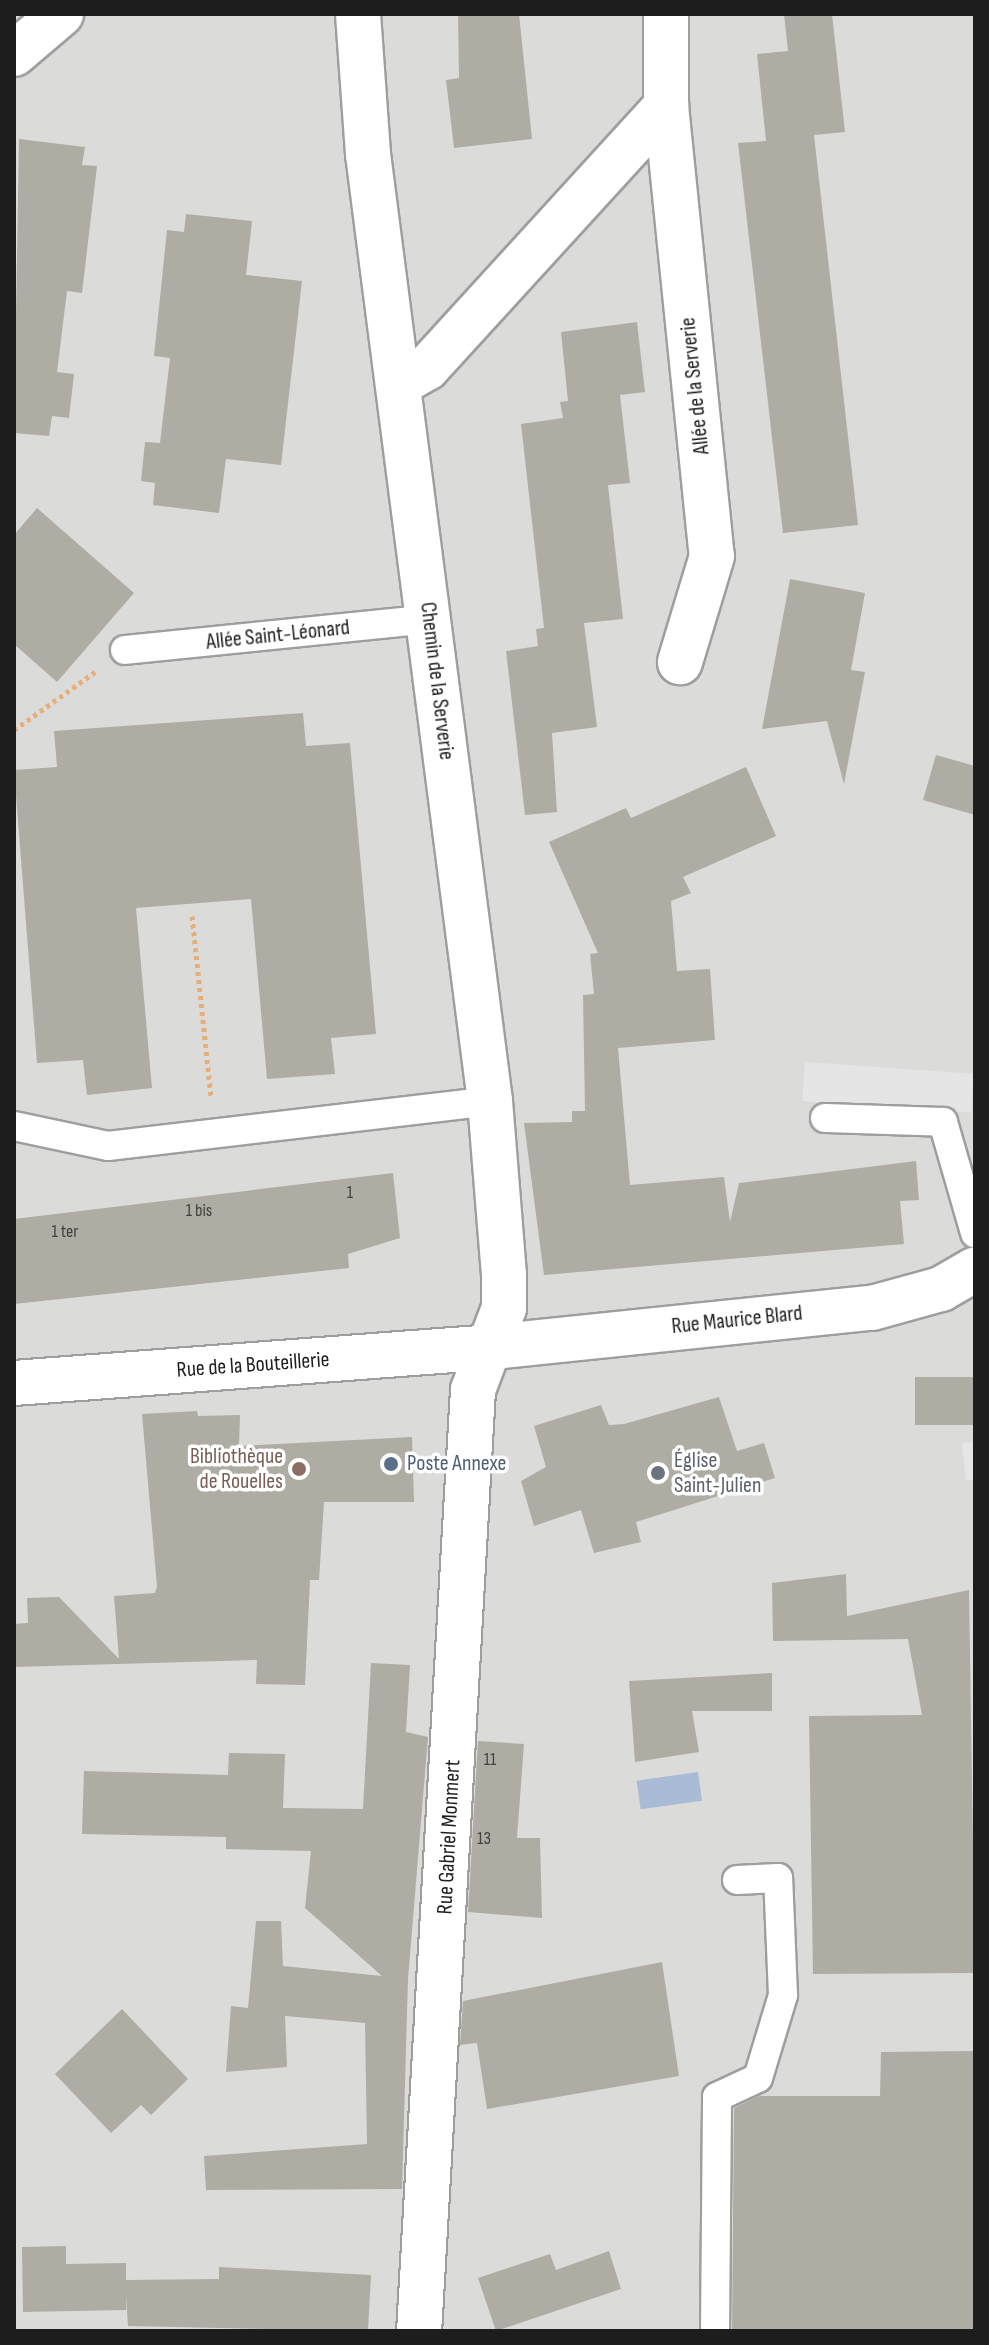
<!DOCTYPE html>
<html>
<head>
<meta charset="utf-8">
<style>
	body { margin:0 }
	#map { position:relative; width:989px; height:2345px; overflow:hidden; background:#edede4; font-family:"Sofia Sans Condensed",sans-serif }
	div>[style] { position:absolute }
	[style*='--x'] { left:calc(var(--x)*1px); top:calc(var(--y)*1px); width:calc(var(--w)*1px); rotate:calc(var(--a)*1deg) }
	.residential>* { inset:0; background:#dbdbda; transform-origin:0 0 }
	.parking>* { inset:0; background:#e5e5e5; transform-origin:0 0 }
	.water>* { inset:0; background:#aabbd5; transform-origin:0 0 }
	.building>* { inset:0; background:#afaca3; transform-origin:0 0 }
	.path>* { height:5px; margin-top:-2.5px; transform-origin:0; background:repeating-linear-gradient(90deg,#e8ae7a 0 4px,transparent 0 8px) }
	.roads { filter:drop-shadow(2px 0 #9e9e9e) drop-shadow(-2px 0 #9e9e9e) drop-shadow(0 2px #9e9e9e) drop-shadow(0 -2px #9e9e9e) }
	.service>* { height:28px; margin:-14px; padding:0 14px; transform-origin:14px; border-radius:14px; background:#fff }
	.minor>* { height:44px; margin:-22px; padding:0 22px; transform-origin:22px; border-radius:22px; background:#fff }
	.tertiary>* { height:44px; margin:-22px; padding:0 22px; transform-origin:22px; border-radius:22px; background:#fff }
	.dots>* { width:22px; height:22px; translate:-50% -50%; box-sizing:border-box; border:4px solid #fff; border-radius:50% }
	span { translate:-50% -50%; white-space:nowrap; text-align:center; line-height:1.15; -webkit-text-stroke:7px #fff; paint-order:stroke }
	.number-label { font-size:18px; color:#42413e }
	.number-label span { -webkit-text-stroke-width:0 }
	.street-label { font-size:22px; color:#1d1d1d }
	.education-label { font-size:22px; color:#785e54 }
	.right { translate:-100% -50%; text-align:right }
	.worship-label { font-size:22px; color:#5b616d }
	.left { translate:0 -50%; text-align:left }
	.service-label { font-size:22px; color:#4e5e75 }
	.frame { position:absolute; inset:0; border:16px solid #1d1d1d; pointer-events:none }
</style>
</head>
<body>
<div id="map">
	<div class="residential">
		<div style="left:14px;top:14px;width:961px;height:2317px"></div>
	</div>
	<div class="parking">
		<div style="left:805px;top:1062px;width:169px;height:39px;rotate:4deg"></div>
		<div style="clip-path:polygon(975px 1442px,975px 1480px,966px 1480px,962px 1443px)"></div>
	</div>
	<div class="water">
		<div style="left:698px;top:1772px;width:29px;height:62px;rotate:82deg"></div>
	</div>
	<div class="building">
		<div style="clip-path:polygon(458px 14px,519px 14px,532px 139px,454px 148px,446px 80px,459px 78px)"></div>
		<div style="clip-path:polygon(784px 14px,832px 14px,845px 132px,814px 135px,858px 525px,783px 533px,738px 143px,766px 141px,757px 54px,788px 51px)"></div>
		<div style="clip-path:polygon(19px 139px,85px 147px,82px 165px,97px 166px,82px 293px,67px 291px,57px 372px,74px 374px,69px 418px,52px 416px,49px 436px,14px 433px)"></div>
		<div style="clip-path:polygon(186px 214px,252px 221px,246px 275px,302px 281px,281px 465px,226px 459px,219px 513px,153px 505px,155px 483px,141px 481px,145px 442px,160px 443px,170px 358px,154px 356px,167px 230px,184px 232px)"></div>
		<div style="clip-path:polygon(637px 322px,645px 392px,620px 395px,630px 483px,608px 485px,623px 619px,584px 623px,597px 727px,552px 733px,557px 812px,525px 815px,506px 651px,538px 646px,536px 629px,544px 628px,521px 424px,563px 418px,560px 402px,568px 401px,561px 332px)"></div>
		<div style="clip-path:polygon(37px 508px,134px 593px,57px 682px,14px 644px,14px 535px)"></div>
		<div style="clip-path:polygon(790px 579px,865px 593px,851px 670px,865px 672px,844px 784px,827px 721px,762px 729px)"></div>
		<div style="clip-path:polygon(303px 713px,306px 746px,350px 743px,376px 1034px,331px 1038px,335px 1074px,267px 1079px,251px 899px,136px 908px,152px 1088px,87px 1095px,83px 1060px,37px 1063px,14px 770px,57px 767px,54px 731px)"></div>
		<div style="clip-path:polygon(936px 755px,975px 766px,975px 815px,923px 800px)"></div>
		<div style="clip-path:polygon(746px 767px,776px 836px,683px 877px,691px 893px,671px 901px,677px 971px,710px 969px,715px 1040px,618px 1048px,630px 1185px,724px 1177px,730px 1222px,739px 1183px,916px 1161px,919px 1200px,900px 1201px,904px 1244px,544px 1275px,524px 1123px,572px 1122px,572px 1111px,585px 1111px,583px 995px,594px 994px,590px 954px,598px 953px,549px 842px,626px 808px,631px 818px)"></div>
		<div style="clip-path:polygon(393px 1173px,400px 1238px,348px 1254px,349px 1268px,14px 1304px,14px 1219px)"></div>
		<div style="left:975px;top:1377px;width:48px;height:60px;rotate:90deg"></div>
		<div style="clip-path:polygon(719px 1397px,737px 1451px,764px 1443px,775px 1478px,636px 1522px,641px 1542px,594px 1553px,581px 1510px,534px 1526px,521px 1481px,546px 1467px,534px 1426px,601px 1405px,609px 1425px,624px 1424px)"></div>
		<div style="clip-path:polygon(197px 1411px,198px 1416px,240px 1415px,239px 1446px,412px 1437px,414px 1502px,324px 1502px,319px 1580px,310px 1580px,305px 1685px,256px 1684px,257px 1660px,14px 1667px,14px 1624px,28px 1623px,27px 1598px,59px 1597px,119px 1659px,114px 1596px,155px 1593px,157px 1586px,142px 1414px)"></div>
		<div style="clip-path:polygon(846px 1574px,847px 1616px,969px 1590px,975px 1973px,813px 1974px,809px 1716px,922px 1715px,908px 1639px,773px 1641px,772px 1583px)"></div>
		<div style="clip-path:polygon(371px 1663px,410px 1665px,406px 1732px,428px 1737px,408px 1979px,402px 2189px,206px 2190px,204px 2156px,367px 2144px,365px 2023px,285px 2016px,287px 2067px,226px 2072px,231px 2006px,248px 2008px,256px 1921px,281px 1921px,283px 1966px,382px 1976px,305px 1908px,311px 1851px,226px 1849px,226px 1837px,82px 1834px,84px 1771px,228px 1775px,229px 1753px,285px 1754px,283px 1808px,363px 1809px)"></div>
		<div style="clip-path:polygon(772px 1673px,772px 1711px,692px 1711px,699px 1752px,635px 1762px,629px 1681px)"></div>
		<div style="clip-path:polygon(478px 1741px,524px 1744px,517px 1838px,540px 1838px,542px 1918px,468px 1912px)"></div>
		<div style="clip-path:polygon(662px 1962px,679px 2076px,487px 2109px,477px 2043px,460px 2045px,463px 2001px)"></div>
		<div style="clip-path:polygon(122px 2009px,188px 2079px,151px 2115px,141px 2105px,111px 2133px,55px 2074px)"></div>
		<div style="clip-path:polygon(975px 2051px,975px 2331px,732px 2331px,734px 2108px,759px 2096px,880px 2096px,881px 2052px)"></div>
		<div style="clip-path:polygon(66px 2246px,66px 2264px,126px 2263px,126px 2280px,219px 2279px,219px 2267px,371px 2275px,368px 2331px,128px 2326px,126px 2297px,126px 2310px,23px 2312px,22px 2247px)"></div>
		<div style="clip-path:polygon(609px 2251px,621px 2289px,496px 2331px,478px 2278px,550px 2254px,556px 2270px)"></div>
	</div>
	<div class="path">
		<div style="--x:14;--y:730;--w:100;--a:-35.6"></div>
		<div style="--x:192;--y:916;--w:181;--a:84"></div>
	</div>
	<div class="roads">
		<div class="service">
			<div style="--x:125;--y:650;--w:307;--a:-5.8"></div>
			<div style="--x:825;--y:1118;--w:118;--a:1.9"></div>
			<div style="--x:943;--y:1122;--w:116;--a:73.9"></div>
			<div style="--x:14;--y:1126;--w:96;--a:12"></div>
			<div style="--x:108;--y:1146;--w:385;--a:-6.7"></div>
			<div style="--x:715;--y:2331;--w:234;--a:-89.5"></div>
			<div style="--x:717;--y:2097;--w:45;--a:-24.9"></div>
			<div style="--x:758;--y:2078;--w:87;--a:-73.2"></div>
			<div style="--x:783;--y:1995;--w:117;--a:-92.4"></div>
			<div style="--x:778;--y:1878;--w:41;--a:177.2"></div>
		</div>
		<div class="minor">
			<div style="--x:358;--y:14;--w:140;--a:85.9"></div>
			<div style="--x:368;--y:154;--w:955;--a:82.66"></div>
			<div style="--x:490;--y:1101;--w:176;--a:85.4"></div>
			<div style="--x:504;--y:1276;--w:32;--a:90"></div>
			<div style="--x:504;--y:1308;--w:88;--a:110.7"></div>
			<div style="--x:473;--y:1390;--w:943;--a:93.28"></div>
			<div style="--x:14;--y:54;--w:62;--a:-40.4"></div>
			<div style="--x:666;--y:106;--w:452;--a:84.2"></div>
			<div style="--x:712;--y:556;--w:111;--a:106.8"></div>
			<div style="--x:399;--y:384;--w:32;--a:-30"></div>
			<div style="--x:427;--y:368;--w:355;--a:-47.6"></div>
			<div style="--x:666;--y:106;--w:92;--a:-90"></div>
		</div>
		<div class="tertiary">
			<div style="--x:14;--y:1383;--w:479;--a:-4.3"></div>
			<div style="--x:492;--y:1347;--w:382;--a:-5.9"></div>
			<div style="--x:872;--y:1308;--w:72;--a:-15.4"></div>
			<div style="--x:941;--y:1289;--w:39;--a:-30"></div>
		</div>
	</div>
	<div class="dots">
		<div style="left:391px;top:1464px;background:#5c6f8a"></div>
		<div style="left:299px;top:1469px;background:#8d6e63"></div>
		<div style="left:658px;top:1473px;background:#6b7280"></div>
	</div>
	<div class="number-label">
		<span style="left:350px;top:1193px">1</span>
		<span style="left:199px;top:1211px">1 bis</span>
		<span style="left:65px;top:1232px">1 ter</span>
		<span style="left:490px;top:1760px">11</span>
		<span style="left:484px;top:1839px">13</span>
	</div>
	<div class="street-label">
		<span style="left:695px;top:386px;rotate:-96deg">Allée de la Serverie</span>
		<span style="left:278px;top:635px;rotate:-6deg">Allée Saint-Léonard</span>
		<span style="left:437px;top:681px;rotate:83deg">Chemin de la Serverie</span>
		<span style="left:737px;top:1320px;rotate:-6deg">Rue Maurice Blard</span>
		<span style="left:253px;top:1365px;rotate:-4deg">Rue de la Bouteillerie</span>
		<span style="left:449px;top:1837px;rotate:-87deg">Rue Gabriel Monmert</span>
	</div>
	<div class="education-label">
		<span class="right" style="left:283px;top:1469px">Bibliothèque<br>de Rouelles</span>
	</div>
	<div class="worship-label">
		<span class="left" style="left:674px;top:1473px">Église<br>Saint-Julien</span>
	</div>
	<div class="service-label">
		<span class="left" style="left:407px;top:1464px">Poste Annexe</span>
	</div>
	<div class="frame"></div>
</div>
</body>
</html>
